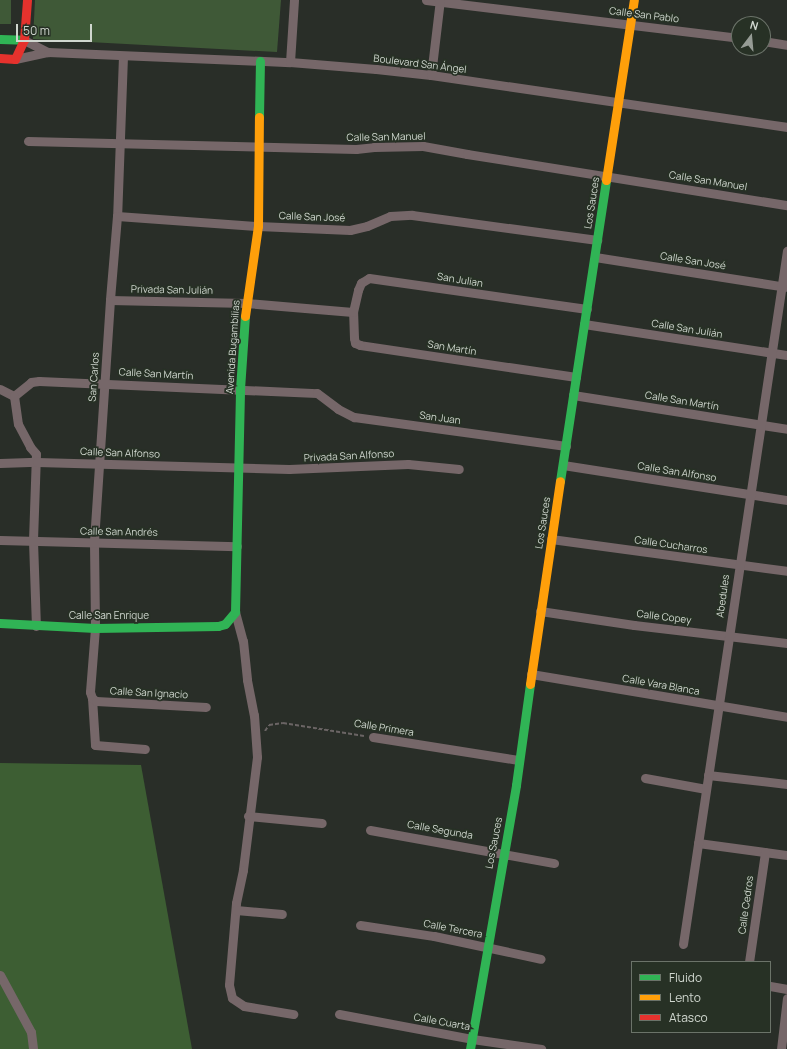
<!DOCTYPE html>
<html>
<head>
<meta charset="utf-8">
<style>
	body { margin:0 }
	#map { position:relative; width:787px; height:1049px; overflow:hidden; background:#292e28; font-family:Manrope,sans-serif }
	div>[style] { position:absolute }
	[style*='--x'] { left:calc(var(--x)*1px); top:calc(var(--y)*1px); width:calc(var(--w)*1px); rotate:calc(var(--a)*1deg) }
	.green>* { inset:0; background:#3f5937; transform-origin:0 0 }
	.forest>* { inset:0; background:#3d5e33 }
	.path>* { height:2px; margin-top:-1px; transform-origin:0; background:repeating-linear-gradient(90deg,#6a6464 0 4px,transparent 0 6px) }
	.street>* { height:9px; margin:-4.5px; padding:0 4.5px; transform-origin:4.5px; border-radius:4.5px; background:#766769 }
	.fast>* { height:9px; margin:-4.5px; padding:0 4.5px; transform-origin:4.5px; border-radius:4.5px; background:#30b455 }
	.slow>* { height:9px; margin:-4.5px; padding:0 4.5px; transform-origin:4.5px; border-radius:4.5px; background:#ff9f0a }
	.jam>* { height:9px; margin:-4.5px; padding:0 4.5px; transform-origin:4.5px; border-radius:4.5px; background:#e5322d }
	span { translate:-50% -50%; white-space:nowrap; text-align:center; line-height:1.15; -webkit-text-stroke:3.5px #273125; paint-order:stroke }
	.street-label { font-size:10px; color:#d0d7cf }
	.legend { position:absolute; left:631px; top:961px; width:140px; height:72px; box-sizing:border-box; background:#273125; border:1px solid #6b7369; margin:0; padding:5px 7px; list-style:none; font-size:12px; color:#d0d7cf }
	.legend li { display:flex; align-items:center; gap:8px; height:20px }
	.legend b { width:20px; border:1px solid #6b7369 }
	.north { position:absolute; left:731px; top:16px; width:40px; height:40px; box-sizing:border-box; background:#273125; border:1px solid #6b7369; border-radius:50%; rotate:16deg; font-size:11px; font-weight:700; line-height:16px; text-align:center; color:#d0d7cf }
	.north::after { content:''; display:block; margin:auto; width:14px; height:18px; background:#969c95; clip-path:polygon(50% 0,100% 100%,50% 72%,0 100%) }
	.scale { position:absolute; left:16px; top:24px; width:76px; height:18px; box-sizing:border-box; border:2px solid #d0d7cf; border-top:0; padding-left:5px; font-size:12px; line-height:14px; white-space:nowrap; color:#d0d7cf; -webkit-text-stroke:3px #273125; paint-order:stroke }
</style>
</head>
<body>
<div id="map">
	<div class="green">
		<div style="left:0;top:0;width:11px;height:24px"></div>
		<div style="clip-path:polygon(35px 0,281px 0,277px 52px,33px 39px)"></div>
	</div>
	<div class="forest">
		<div style="clip-path:polygon(0 763px,141px 765px,192px 1049px,0 1049px)"></div>
	</div>
	<div class="path">
		<div style="--x:265;--y:731;--w:7;--a:-56"></div>
		<div style="--x:269;--y:725;--w:14;--a:-8"></div>
		<div style="--x:283;--y:723;--w:82;--a:9.1"></div>
	</div>
	<div class="street">
		<div style="--x:426;--y:0;--w:315;--a:6.9"></div>
		<div style="--x:24;--y:40;--w:27;--a:27"></div>
		<div style="--x:763;--y:41;--w:24;--a:9"></div>
		<div style="--x:123;--y:56;--w:160;--a:92.1"></div>
		<div style="--x:117;--y:216;--w:84;--a:94.8"></div>
		<div style="--x:110;--y:300;--w:244;--a:93.8"></div>
		<div style="--x:94;--y:543;--w:85;--a:89.3"></div>
		<div style="--x:95;--y:628;--w:64;--a:94.5"></div>
		<div style="--x:90;--y:692;--w:6;--a:72"></div>
		<div style="--x:92;--y:698;--w:47;--a:86.3"></div>
		<div style="--x:95;--y:745;--w:50;--a:4.6"></div>
		<div style="--x:15;--y:59;--w:34;--a:-12"></div>
		<div style="--x:48;--y:52;--w:242;--a:2.4"></div>
		<div style="--x:290;--y:62;--w:86;--a:4.7"></div>
		<div style="--x:376;--y:69;--w:55;--a:6.2"></div>
		<div style="--x:431;--y:75;--w:360;--a:8.3"></div>
		<div style="--x:290;--y:62;--w:62;--a:-86.3"></div>
		<div style="--x:431;--y:75;--w:76;--a:-83.2"></div>
		<div style="--x:28;--y:141;--w:328;--a:1.4"></div>
		<div style="--x:356;--y:149;--w:18;--a:-6"></div>
		<div style="--x:374;--y:147;--w:49;--a:-1.2"></div>
		<div style="--x:423;--y:146;--w:45;--a:10.3"></div>
		<div style="--x:467;--y:154;--w:324;--a:9.1"></div>
		<div style="--x:117;--y:216;--w:141;--a:4.1"></div>
		<div style="--x:258;--y:226;--w:92;--a:2.5"></div>
		<div style="--x:350;--y:230;--w:17;--a:-13"></div>
		<div style="--x:367;--y:226;--w:25;--a:-23"></div>
		<div style="--x:390;--y:216;--w:22;--a:-3"></div>
		<div style="--x:412;--y:215;--w:187;--a:7.7"></div>
		<div style="--x:595;--y:257;--w:193;--a:8.9"></div>
		<div style="--x:110;--y:300;--w:136;--a:1.3"></div>
		<div style="--x:246;--y:303;--w:107;--a:4.8"></div>
		<div style="--x:584;--y:324;--w:205;--a:8.7"></div>
		<div style="--x:576;--y:377;--w:218;--a:-171.6"></div>
		<div style="--x:360;--y:345;--w:5;--a:-158"></div>
		<div style="--x:355;--y:343;--w:5;--a:-101"></div>
		<div style="--x:354;--y:338;--w:26;--a:-92"></div>
		<div style="--x:353;--y:312;--w:23;--a:-77"></div>
		<div style="--x:358;--y:290;--w:8;--a:-67"></div>
		<div style="--x:361;--y:283;--w:9;--a:-32"></div>
		<div style="--x:369;--y:278;--w:220;--a:8.1"></div>
		<div style="--x:0;--y:389;--w:16;--a:27"></div>
		<div style="--x:14;--y:396;--w:22;--a:-39"></div>
		<div style="--x:31;--y:382;--w:8;--a:-7"></div>
		<div style="--x:39;--y:381;--w:278;--a:2.5"></div>
		<div style="--x:317;--y:393;--w:26;--a:37"></div>
		<div style="--x:338;--y:409;--w:18;--a:27"></div>
		<div style="--x:354;--y:417;--w:214;--a:7.8"></div>
		<div style="--x:573;--y:395;--w:217;--a:9"></div>
		<div style="--x:14;--y:396;--w:28;--a:82"></div>
		<div style="--x:18;--y:424;--w:26;--a:62"></div>
		<div style="--x:30;--y:447;--w:9;--a:49"></div>
		<div style="--x:36;--y:454;--w:87;--a:92"></div>
		<div style="--x:33;--y:541;--w:85;--a:88"></div>
		<div style="--x:0;--y:463;--w:37;--a:-2"></div>
		<div style="--x:37;--y:462;--w:252;--a:1.6"></div>
		<div style="--x:289;--y:469;--w:119;--a:-2.4"></div>
		<div style="--x:408;--y:464;--w:51;--a:5.6"></div>
		<div style="--x:563;--y:465;--w:227;--a:8.9"></div>
		<div style="--x:551;--y:539;--w:238;--a:7.7"></div>
		<div style="--x:0;--y:540;--w:237;--a:1.5"></div>
		<div style="--x:540;--y:611;--w:95;--a:8.5"></div>
		<div style="--x:634;--y:625;--w:154;--a:6.7"></div>
		<div style="--x:235;--y:612;--w:30;--a:75"></div>
		<div style="--x:243;--y:641;--w:39;--a:84"></div>
		<div style="--x:247;--y:680;--w:36;--a:79"></div>
		<div style="--x:254;--y:715;--w:42;--a:85.9"></div>
		<div style="--x:257;--y:757;--w:114;--a:97.1"></div>
		<div style="--x:243;--y:870;--w:34;--a:102"></div>
		<div style="--x:236;--y:903;--w:82;--a:94.9"></div>
		<div style="--x:229;--y:985;--w:13;--a:77"></div>
		<div style="--x:232;--y:998;--w:14;--a:34"></div>
		<div style="--x:244;--y:1006;--w:50;--a:9.3"></div>
		<div style="--x:531;--y:674;--w:260;--a:9.5"></div>
		<div style="--x:92;--y:698;--w:5;--a:37"></div>
		<div style="--x:96;--y:701;--w:110;--a:3.1"></div>
		<div style="--x:373;--y:737;--w:147;--a:9"></div>
		<div style="--x:708;--y:775;--w:80;--a:6.5"></div>
		<div style="--x:645;--y:778;--w:62;--a:10.2"></div>
		<div style="--x:248;--y:816;--w:74;--a:5.4"></div>
		<div style="--x:370;--y:830;--w:187;--a:10.2"></div>
		<div style="--x:698;--y:843;--w:90;--a:7.7"></div>
		<div style="--x:236;--y:910;--w:46;--a:5"></div>
		<div style="--x:360;--y:925;--w:75;--a:8.5"></div>
		<div style="--x:434;--y:936;--w:109;--a:12.1"></div>
		<div style="--x:683;--y:944;--w:701;--a:-81.47"></div>
		<div style="--x:749;--y:962;--w:111;--a:-81.7"></div>
		<div style="--x:0;--y:975;--w:65;--a:61.5"></div>
		<div style="--x:31;--y:1032;--w:17;--a:83"></div>
		<div style="--x:770;--y:986;--w:17;--a:10"></div>
		<div style="--x:339;--y:1014;--w:135;--a:10.6"></div>
		<div style="--x:472;--y:1039;--w:70;--a:8.2"></div>
		<div style="--x:781;--y:1049;--w:51;--a:-83.3"></div>
	</div>
	<div class="fast">
		<div style="--x:0;--y:39;--w:24;--a:2"></div>
		<div style="--x:259;--y:117;--w:56;--a:-89"></div>
		<div style="--x:560;--y:481;--w:304;--a:-81.3"></div>
		<div style="--x:0;--y:623;--w:95;--a:3"></div>
		<div style="--x:95;--y:628;--w:123;--a:-0.9"></div>
		<div style="--x:218;--y:626;--w:7;--a:-16"></div>
		<div style="--x:225;--y:624;--w:16;--a:-50"></div>
		<div style="--x:235;--y:612;--w:223;--a:-88.7"></div>
		<div style="--x:240;--y:389;--w:73;--a:-86.1"></div>
		<div style="--x:470;--y:1049;--w:268;--a:-80.1"></div>
		<div style="--x:516;--y:785;--w:102;--a:-82.1"></div>
	</div>
	<div class="slow">
		<div style="--x:606;--y:180;--w:182;--a:-81.2"></div>
		<div style="--x:245;--y:316;--w:91;--a:-81.8"></div>
		<div style="--x:258;--y:226;--w:109;--a:-89.5"></div>
		<div style="--x:530;--y:684;--w:205;--a:-81.6"></div>
	</div>
	<div class="jam">
		<div style="--x:0;--y:58;--w:15;--a:4"></div>
		<div style="--x:15;--y:59;--w:21;--a:-65"></div>
		<div style="--x:24;--y:40;--w:40;--a:-85.7"></div>
	</div>
	<div class="street-label">
		<span style="left:644px;top:15px;rotate:7deg">Calle San Pablo</span>
		<span style="left:420px;top:64px;rotate:7deg">Boulevard San Ángel</span>
		<span style="left:386px;top:137px;rotate:-1deg">Calle San Manuel</span>
		<span style="left:708px;top:181px;rotate:9deg">Calle San Manuel</span>
		<span style="left:592px;top:203px;rotate:-81deg">Los Sauces</span>
		<span style="left:312px;top:217px;rotate:2deg">Calle San José</span>
		<span style="left:693px;top:261px;rotate:9deg">Calle San José</span>
		<span style="left:460px;top:280px;rotate:9deg">San Julian</span>
		<span style="left:172px;top:290px;rotate:1deg">Privada San Julián</span>
		<span style="left:687px;top:329px;rotate:9deg">Calle San Julián</span>
		<span style="left:233px;top:347px;rotate:-86deg">Avenida Bugambilias</span>
		<span style="left:452px;top:348px;rotate:9deg">San Martín</span>
		<span style="left:156px;top:374px;rotate:3deg">Calle San Martín</span>
		<span style="left:94px;top:377px;rotate:-86deg">San Carlos</span>
		<span style="left:682px;top:401px;rotate:9deg">Calle San Martín</span>
		<span style="left:440px;top:418px;rotate:8deg">San Juan</span>
		<span style="left:120px;top:453px;rotate:2deg">Calle San Alfonso</span>
		<span style="left:349px;top:456px;rotate:-3deg">Privada San Alfonso</span>
		<span style="left:677px;top:472px;rotate:9deg">Calle San Alfonso</span>
		<span style="left:543px;top:523px;rotate:-81deg">Los Sauces</span>
		<span style="left:119px;top:532px;rotate:1deg">Calle San Andrés</span>
		<span style="left:671px;top:545px;rotate:8deg">Calle Cucharros</span>
		<span style="left:723px;top:596px;rotate:-82deg">Abedules</span>
		<span style="left:109px;top:616px">Calle San Enrique</span>
		<span style="left:664px;top:617px;rotate:7deg">Calle Copey</span>
		<span style="left:661px;top:685px;rotate:10deg">Calle Vara Blanca</span>
		<span style="left:149px;top:693px;rotate:3deg">Calle San Ignacio</span>
		<span style="left:384px;top:728px;rotate:9deg">Calle Primera</span>
		<span style="left:440px;top:830px;rotate:10deg">Calle Segunda</span>
		<span style="left:494px;top:843px;rotate:-79deg">Los Sauces</span>
		<span style="left:746px;top:905px;rotate:-82deg">Calle Cedros</span>
		<span style="left:453px;top:929px;rotate:11deg">Calle Tercera</span>
		<span style="left:442px;top:1022px;rotate:10deg">Calle Cuarta</span>
	</div>
	<ul class="legend">
	<li><b style="height:5px;background:#30b455"></b>Fluido</li>
	<li><b style="height:5px;background:#ff9f0a"></b>Lento</li>
	<li><b style="height:5px;background:#e5322d"></b>Atasco</li>
	</ul>
	<div class="north">N</div>
	<div class="scale">50 m</div>
</div>
</body>
</html>
